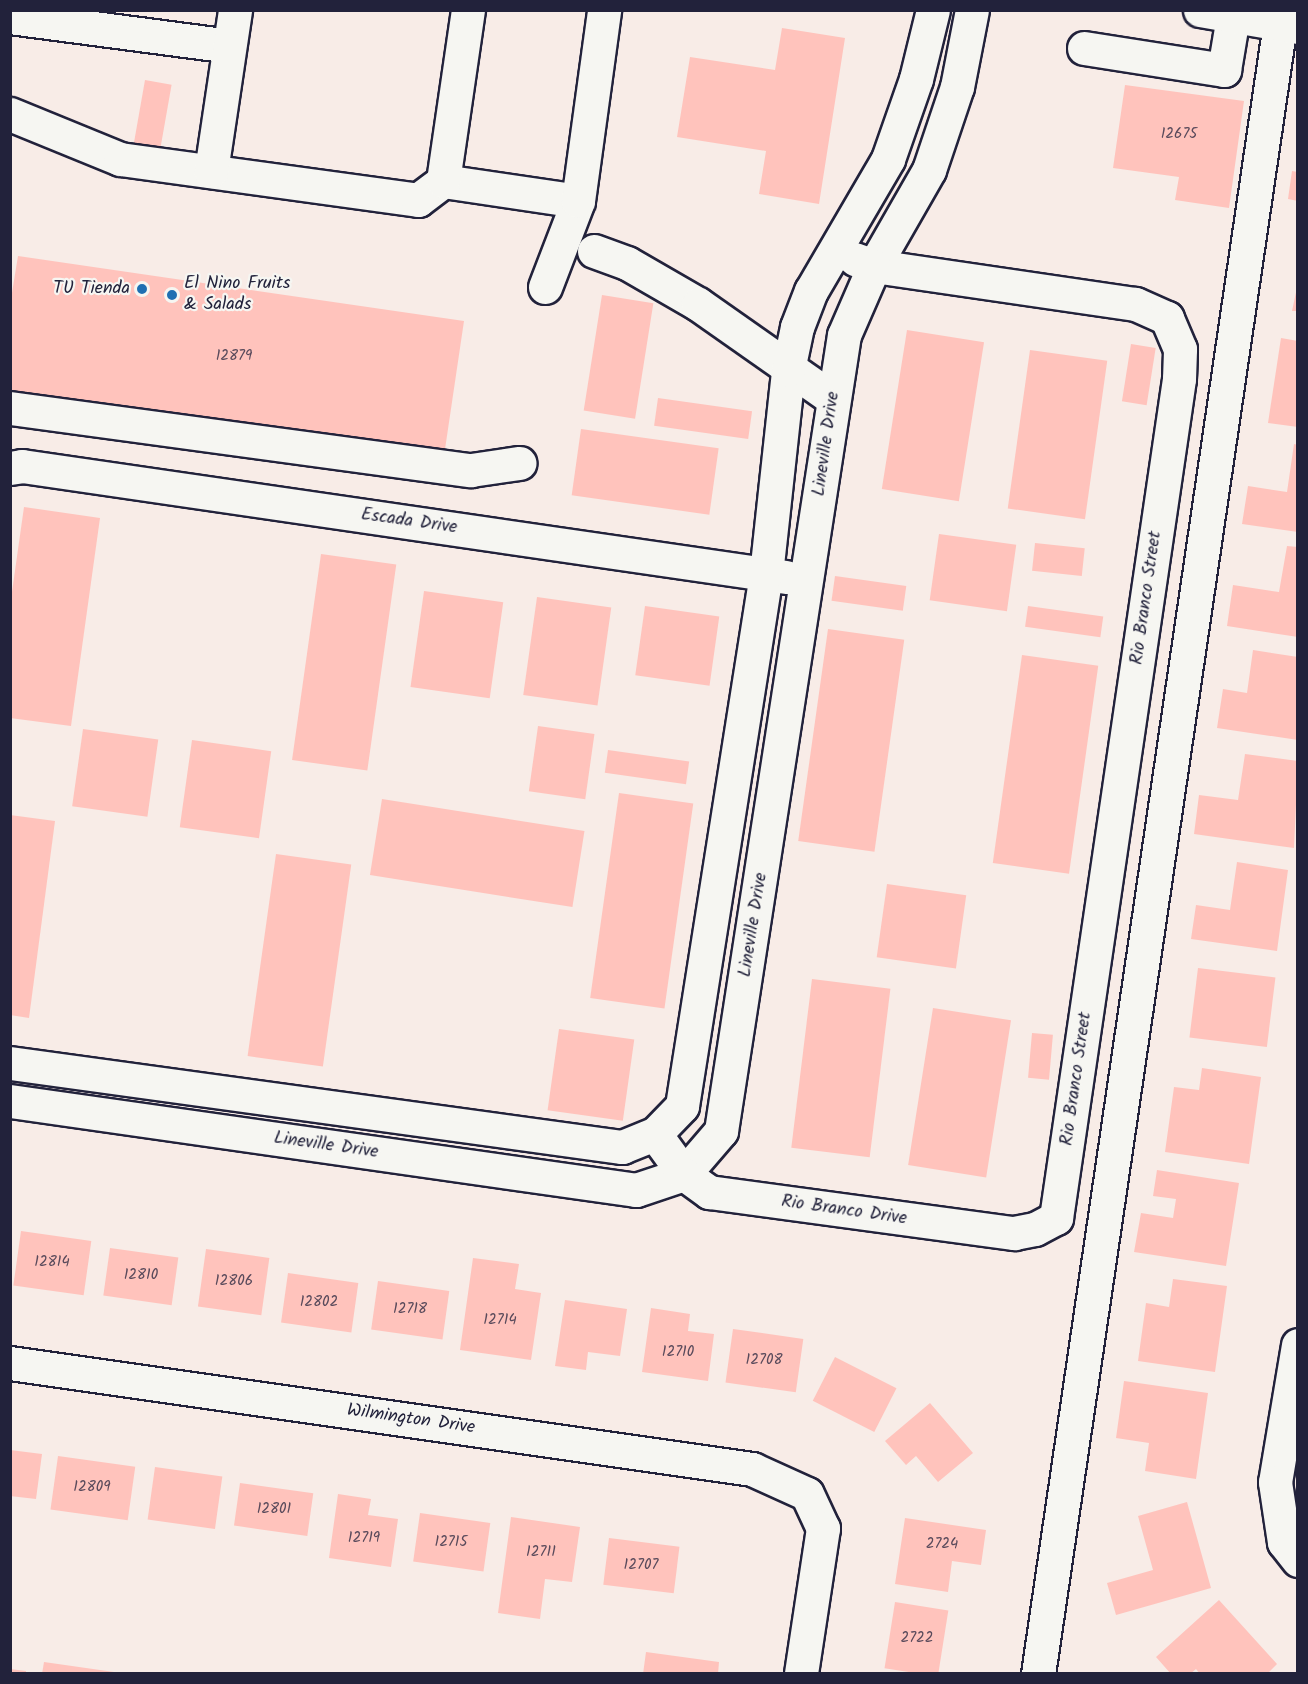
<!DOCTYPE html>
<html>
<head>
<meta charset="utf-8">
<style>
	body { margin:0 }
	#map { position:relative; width:1308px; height:1684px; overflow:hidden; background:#f8ece7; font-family:Kalam,sans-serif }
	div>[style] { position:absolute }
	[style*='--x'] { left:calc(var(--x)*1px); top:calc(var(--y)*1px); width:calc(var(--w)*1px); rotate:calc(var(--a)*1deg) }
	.building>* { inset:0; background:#ffc3bc; transform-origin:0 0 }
	.roads { filter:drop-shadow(2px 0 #22223b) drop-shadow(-2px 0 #22223b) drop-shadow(0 2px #22223b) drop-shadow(0 -2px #22223b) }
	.minor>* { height:33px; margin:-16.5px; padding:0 16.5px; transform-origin:16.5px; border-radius:16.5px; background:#f6f6f2 }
	.major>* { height:33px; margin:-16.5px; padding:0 16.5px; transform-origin:16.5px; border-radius:16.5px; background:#f6f6f2 }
	.dots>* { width:16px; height:16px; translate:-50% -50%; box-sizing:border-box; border:3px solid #f6f6f2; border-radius:50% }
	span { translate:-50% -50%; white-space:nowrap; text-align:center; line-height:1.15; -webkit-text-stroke:4.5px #f6f6f2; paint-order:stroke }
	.number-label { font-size:15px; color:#594a5b }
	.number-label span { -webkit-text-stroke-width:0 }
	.poi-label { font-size:18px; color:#22223b }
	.left { translate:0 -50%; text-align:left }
	.right { translate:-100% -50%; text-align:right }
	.street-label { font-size:18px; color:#22223b }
	.frame { position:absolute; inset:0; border:12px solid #22223b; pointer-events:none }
</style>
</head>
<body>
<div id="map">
	<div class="building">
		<div style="clip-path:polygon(782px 28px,845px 38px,819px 204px,759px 194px,766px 151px,677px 137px,690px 57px,775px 70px)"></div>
		<div style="left:145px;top:80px;width:27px;height:70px;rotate:10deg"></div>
		<div style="clip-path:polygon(1125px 85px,1244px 101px,1229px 208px,1175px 200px,1179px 177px,1113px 168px)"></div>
		<div style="clip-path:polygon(1292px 171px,1298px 172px,1298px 201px,1288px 199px)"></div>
		<div style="clip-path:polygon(18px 256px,464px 321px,444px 456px,10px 393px,10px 305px)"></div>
		<div style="clip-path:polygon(1298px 283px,1298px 311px,1292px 311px)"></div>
		<div style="left:602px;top:295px;width:52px;height:117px;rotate:9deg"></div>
		<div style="left:907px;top:330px;width:78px;height:161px;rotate:9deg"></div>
		<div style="clip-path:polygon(1281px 338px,1298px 341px,1298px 427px,1268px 423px)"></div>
		<div style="left:1131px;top:344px;width:25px;height:58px;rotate:9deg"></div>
		<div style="left:1030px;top:350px;width:78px;height:160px;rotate:8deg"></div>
		<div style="left:658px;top:398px;width:95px;height:28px;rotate:8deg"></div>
		<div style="left:581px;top:429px;width:139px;height:67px;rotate:8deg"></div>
		<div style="clip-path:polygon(1294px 444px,1298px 445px,1298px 532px,1242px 524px,1248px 486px,1287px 492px)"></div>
		<div style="clip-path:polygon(24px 507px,100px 518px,71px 726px,10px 718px,10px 606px)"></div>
		<div style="left:939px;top:534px;width:78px;height:67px;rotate:8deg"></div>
		<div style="left:1035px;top:543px;width:50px;height:28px;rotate:6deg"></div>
		<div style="clip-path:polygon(1287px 546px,1298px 547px,1298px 637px,1227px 626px,1233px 585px,1279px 592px)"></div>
		<div style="left:321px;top:554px;width:76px;height:208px;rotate:8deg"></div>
		<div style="left:835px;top:576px;width:72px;height:25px;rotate:8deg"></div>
		<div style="left:424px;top:591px;width:80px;height:97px;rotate:8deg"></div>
		<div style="left:537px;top:597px;width:75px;height:99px;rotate:8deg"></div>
		<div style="left:645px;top:606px;width:75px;height:70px;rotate:8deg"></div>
		<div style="left:1028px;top:606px;width:76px;height:21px;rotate:8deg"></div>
		<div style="left:828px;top:629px;width:77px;height:214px;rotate:8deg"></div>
		<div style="clip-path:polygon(1253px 650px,1298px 657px,1298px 740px,1217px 728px,1223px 689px,1247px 693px)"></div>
		<div style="left:1022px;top:655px;width:77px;height:210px;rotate:8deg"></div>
		<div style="left:538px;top:726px;width:57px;height:66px;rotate:8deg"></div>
		<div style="left:83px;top:729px;width:76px;height:78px;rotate:8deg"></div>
		<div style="left:192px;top:740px;width:80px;height:88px;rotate:8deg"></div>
		<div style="left:608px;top:750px;width:82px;height:23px;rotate:8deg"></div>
		<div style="clip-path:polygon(1245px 754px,1298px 761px,1294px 848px,1194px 834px,1199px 795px,1238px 800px)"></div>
		<div style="left:619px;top:793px;width:75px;height:207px;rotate:8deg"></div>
		<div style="left:382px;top:799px;width:205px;height:77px;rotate:9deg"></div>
		<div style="clip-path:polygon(10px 815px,55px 821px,29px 1018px,10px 1015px)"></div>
		<div style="left:276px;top:854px;width:76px;height:204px;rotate:8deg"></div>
		<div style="clip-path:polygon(1237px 862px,1288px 870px,1277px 951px,1191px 939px,1196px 905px,1230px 910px)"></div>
		<div style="left:887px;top:884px;width:80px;height:74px;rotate:8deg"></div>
		<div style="left:1198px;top:968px;width:78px;height:70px;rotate:7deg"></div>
		<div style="left:812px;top:979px;width:79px;height:170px;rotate:7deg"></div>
		<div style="left:933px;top:1008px;width:79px;height:159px;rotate:9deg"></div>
		<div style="left:559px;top:1029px;width:76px;height:82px;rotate:8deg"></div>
		<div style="left:1032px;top:1033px;width:21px;height:45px;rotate:5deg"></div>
		<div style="clip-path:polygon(1202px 1068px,1261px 1077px,1249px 1164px,1165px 1152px,1174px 1087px,1199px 1090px)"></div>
		<div style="clip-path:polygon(1157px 1170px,1239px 1183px,1226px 1266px,1134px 1252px,1141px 1213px,1173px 1218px,1176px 1199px,1153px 1196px)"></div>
		<div style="left:21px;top:1231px;width:71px;height:55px;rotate:8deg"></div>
		<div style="left:110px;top:1248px;width:69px;height:48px;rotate:8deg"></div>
		<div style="left:206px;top:1249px;width:64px;height:58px;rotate:8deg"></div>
		<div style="clip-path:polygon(473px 1258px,519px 1264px,515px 1289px,541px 1293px,531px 1360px,460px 1350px)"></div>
		<div style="left:288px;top:1273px;width:71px;height:50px;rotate:8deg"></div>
		<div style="clip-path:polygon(1173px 1279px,1227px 1286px,1215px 1372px,1138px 1361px,1146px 1303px,1169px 1307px)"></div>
		<div style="left:378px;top:1281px;width:72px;height:49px;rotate:8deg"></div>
		<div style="clip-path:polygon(565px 1300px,627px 1309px,620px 1356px,588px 1352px,586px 1370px,555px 1366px)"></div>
		<div style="clip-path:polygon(651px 1308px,690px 1314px,688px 1331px,714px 1334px,708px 1381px,642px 1372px)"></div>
		<div style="left:733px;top:1329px;width:71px;height:54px;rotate:8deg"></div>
		<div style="left:835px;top:1357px;width:69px;height:49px;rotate:27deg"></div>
		<div style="clip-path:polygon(1124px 1381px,1208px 1393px,1196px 1479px,1145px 1471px,1149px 1443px,1116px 1438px)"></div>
		<div style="clip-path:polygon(930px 1403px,973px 1453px,938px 1482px,916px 1456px,906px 1465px,885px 1441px)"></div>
		<div style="clip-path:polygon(10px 1450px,42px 1454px,36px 1499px,10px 1496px)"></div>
		<div style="left:58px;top:1456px;width:78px;height:54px;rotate:8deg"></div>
		<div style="left:155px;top:1467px;width:68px;height:53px;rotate:8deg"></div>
		<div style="left:240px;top:1483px;width:74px;height:43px;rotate:8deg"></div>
		<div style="clip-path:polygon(338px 1494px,371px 1499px,368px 1515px,398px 1519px,391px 1567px,329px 1558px)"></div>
		<div style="clip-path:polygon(1187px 1502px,1211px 1588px,1116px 1615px,1107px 1583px,1153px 1570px,1138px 1516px)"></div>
		<div style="left:420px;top:1513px;width:71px;height:49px;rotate:8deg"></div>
		<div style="clip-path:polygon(511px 1517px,580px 1527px,572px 1582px,545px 1579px,540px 1619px,498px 1613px)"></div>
		<div style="clip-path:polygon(905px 1518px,986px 1530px,981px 1565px,952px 1561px,948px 1592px,895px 1584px)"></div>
		<div style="left:609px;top:1538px;width:71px;height:47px;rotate:7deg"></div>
		<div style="clip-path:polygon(1219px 1600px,1277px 1664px,1267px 1674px,1200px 1674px,1196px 1669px,1190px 1674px,1171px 1674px,1156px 1657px)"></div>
		<div style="left:895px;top:1602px;width:54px;height:67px;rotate:9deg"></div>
		<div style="clip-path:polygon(646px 1652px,719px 1662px,718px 1674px,643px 1674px)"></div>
		<div style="clip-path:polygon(44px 1662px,114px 1672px,114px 1674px,42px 1674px)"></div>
		<div style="clip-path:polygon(10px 1669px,26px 1671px,26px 1674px,10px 1674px)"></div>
	</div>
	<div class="roads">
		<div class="minor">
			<div style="--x:10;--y:17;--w:221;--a:7.5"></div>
			<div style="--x:1084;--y:48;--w:142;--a:8.9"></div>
			<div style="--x:1224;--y:70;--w:55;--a:-80.5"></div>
			<div style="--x:10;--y:114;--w:119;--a:22.2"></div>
			<div style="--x:120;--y:159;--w:301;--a:7.8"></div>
			<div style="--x:418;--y:200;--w:31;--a:-37"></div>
			<div style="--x:443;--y:181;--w:136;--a:8.4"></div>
			<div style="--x:211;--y:171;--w:163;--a:-81.5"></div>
			<div style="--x:443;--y:181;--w:173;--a:-81.7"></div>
			<div style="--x:594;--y:251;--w:35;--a:20"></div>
			<div style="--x:627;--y:263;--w:82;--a:30"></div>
			<div style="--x:698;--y:304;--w:165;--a:35.1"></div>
			<div style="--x:545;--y:287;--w:92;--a:-69"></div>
			<div style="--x:578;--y:201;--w:193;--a:-82.2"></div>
			<div style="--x:10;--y:408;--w:465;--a:7.7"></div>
			<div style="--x:471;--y:470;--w:49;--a:-8.3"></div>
			<div style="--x:10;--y:468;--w:12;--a:-9"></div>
			<div style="--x:22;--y:466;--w:772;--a:8.27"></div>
			<div style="--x:10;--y:1063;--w:618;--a:7.82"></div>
			<div style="--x:622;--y:1147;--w:35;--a:-22"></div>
			<div style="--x:655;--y:1134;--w:39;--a:-46"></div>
			<div style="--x:682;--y:1106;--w:539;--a:-81.03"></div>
			<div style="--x:766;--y:574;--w:205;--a:-83.8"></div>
			<div style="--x:788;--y:370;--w:44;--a:-78.2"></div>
			<div style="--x:797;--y:327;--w:39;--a:-69"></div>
			<div style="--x:811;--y:291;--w:153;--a:-59.7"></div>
			<div style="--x:888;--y:159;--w:85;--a:-70.7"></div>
			<div style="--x:916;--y:79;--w:71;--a:-76.2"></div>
			<div style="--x:10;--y:1101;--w:632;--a:8.09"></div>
			<div style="--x:636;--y:1190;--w:51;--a:-18.4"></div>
			<div style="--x:684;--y:1174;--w:57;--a:-49.3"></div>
			<div style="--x:721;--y:1131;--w:805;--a:-81.22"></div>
			<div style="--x:844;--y:335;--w:75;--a:-66.5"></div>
			<div style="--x:874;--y:266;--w:111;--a:-60.2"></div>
			<div style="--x:929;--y:170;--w:88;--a:-71.4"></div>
			<div style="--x:957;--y:87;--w:78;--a:-79"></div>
			<div style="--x:655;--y:1134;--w:49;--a:54.1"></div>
			<div style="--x:684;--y:1174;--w:31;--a:36"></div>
			<div style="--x:709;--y:1192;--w:308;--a:7.7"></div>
			<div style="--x:1014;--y:1233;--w:21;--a:-11"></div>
			<div style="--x:1035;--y:1229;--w:24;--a:-28"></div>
			<div style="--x:1056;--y:1218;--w:848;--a:-81.66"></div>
			<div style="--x:1179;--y:379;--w:30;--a:-88"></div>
			<div style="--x:1180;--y:349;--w:34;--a:-113"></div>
			<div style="--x:1167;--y:318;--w:35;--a:-156"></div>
			<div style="--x:1135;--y:304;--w:264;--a:-171.7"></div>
			<div style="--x:874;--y:266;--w:20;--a:-160"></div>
			<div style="--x:1298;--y:1345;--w:139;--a:99.5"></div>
			<div style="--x:1275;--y:1482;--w:61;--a:81.5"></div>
			<div style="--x:1284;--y:1542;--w:23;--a:52"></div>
			<div style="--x:10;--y:1363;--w:750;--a:8.13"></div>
			<div style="--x:752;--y:1469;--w:60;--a:24.4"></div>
			<div style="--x:807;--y:1494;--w:38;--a:65"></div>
			<div style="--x:823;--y:1528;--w:148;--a:98.6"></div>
			<div style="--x:1038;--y:1674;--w:1668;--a:-81.66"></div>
		</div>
		<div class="major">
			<div style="--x:1200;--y:10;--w:99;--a:9.8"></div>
		</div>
	</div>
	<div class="dots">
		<div style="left:142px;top:289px;background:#1f6fb2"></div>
		<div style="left:172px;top:295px;background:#1f6fb2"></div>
	</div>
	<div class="number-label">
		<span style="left:1179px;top:135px">12675</span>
		<span style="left:234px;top:357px">12879</span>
		<span style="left:52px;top:1263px">12814</span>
		<span style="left:141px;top:1276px">12810</span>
		<span style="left:234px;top:1282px">12806</span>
		<span style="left:319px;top:1303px">12802</span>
		<span style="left:410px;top:1310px">12718</span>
		<span style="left:500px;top:1321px">12714</span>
		<span style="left:678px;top:1353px">12710</span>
		<span style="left:764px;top:1361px">12708</span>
		<span style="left:92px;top:1488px">12809</span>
		<span style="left:274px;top:1510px">12801</span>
		<span style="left:364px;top:1539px">12719</span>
		<span style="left:451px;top:1543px">12715</span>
		<span style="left:942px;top:1545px">2724</span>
		<span style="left:541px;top:1553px">12711</span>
		<span style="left:641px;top:1566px">12707</span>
		<span style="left:917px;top:1639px">2722</span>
	</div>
	<div class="poi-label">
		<span class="left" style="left:184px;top:295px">El Nino Fruits<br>&amp; Salads</span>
		<span class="right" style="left:130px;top:289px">TU Tienda</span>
	</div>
	<div class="street-label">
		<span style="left:827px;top:444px;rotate:-82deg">Lineville Drive</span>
		<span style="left:409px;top:522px;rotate:8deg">Escada Drive</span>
		<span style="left:1147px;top:598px;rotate:-82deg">Rio Branco Street</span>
		<span style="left:754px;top:925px;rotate:-81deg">Lineville Drive</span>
		<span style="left:1077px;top:1079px;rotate:-82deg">Rio Branco Street</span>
		<span style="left:326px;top:1146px;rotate:8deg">Lineville Drive</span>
		<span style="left:844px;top:1211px;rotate:8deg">Rio Branco Drive</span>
		<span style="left:411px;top:1420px;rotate:8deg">Wilmington Drive</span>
	</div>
	<div class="frame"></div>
</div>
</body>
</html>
